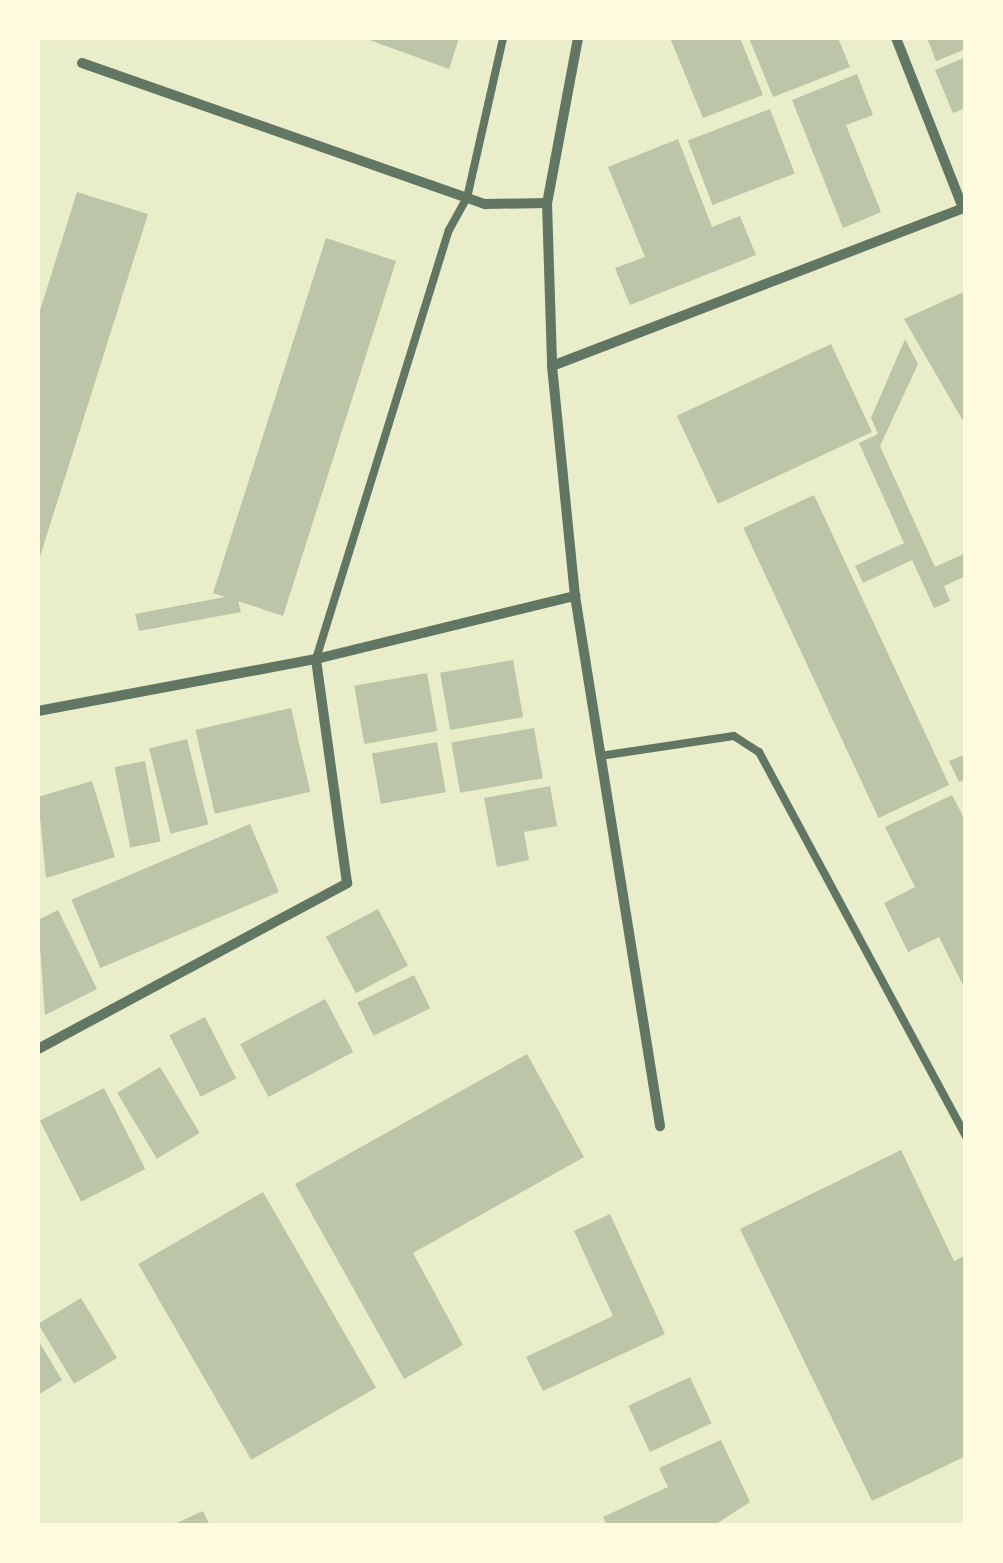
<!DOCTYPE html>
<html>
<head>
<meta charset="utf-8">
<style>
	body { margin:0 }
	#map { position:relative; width:1003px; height:1563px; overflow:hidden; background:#e9edc9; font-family:"Public Sans",sans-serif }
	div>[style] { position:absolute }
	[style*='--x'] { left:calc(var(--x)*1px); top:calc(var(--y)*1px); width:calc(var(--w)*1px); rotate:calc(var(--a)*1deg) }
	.building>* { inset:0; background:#bcc5a7; transform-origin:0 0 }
	.service>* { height:8px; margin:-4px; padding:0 4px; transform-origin:4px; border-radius:4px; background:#617663 }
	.minor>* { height:10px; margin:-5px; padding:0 5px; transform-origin:5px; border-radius:5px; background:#617663 }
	span { translate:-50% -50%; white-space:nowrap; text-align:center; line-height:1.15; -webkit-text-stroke:8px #fefae0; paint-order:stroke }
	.frame { position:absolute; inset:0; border:40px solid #fefae0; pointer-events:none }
</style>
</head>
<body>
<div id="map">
	<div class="building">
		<div style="clip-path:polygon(364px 38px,459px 38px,449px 69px)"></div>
		<div style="clip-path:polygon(670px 38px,740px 38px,763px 95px,703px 118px)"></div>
		<div style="clip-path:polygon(749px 38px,838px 38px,850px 67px,773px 97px)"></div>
		<div style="clip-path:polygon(927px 38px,966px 38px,966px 49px,936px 61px)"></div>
		<div style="clip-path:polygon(966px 57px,966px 108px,953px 113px,935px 70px)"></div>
		<div style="clip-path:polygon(857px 74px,873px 115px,846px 125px,881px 212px,843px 228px,792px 100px)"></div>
		<div style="left:770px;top:109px;width:69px;height:88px;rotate:69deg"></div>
		<div style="clip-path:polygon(678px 139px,712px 227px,740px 216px,756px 255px,630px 305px,615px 268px,645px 257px,608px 167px)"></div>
		<div style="clip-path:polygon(77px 192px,148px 214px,38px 563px,38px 317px)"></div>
		<div style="clip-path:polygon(326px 238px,396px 261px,283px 616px,238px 601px,241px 612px,139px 631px,135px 614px,225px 597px,213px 593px)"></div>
		<div style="clip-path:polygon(966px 291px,966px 426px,904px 319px)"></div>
		<div style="clip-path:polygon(905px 339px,918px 364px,880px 446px,935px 567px,966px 553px,966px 576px,944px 586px,950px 601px,934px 608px,912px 560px,863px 583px,855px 566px,904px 543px,859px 443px,878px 434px,871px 418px)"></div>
		<div style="left:831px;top:344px;width:97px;height:170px;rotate:65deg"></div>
		<div style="left:814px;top:495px;width:320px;height:78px;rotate:65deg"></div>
		<div style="left:513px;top:660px;width:58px;height:74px;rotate:80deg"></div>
		<div style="left:427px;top:673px;width:59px;height:74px;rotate:80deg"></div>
		<div style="left:291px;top:708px;width:86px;height:98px;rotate:77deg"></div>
		<div style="left:534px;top:728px;width:51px;height:84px;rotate:80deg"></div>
		<div style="left:187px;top:739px;width:88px;height:39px;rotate:76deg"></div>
		<div style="left:437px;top:742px;width:51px;height:66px;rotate:80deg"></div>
		<div style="clip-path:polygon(966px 754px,966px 779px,959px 782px,949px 761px)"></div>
		<div style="left:145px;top:761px;width:82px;height:31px;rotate:79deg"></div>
		<div style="clip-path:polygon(92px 781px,115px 857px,46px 878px,38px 797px)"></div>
		<div style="clip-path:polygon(550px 786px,557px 826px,524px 832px,529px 860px,497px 867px,484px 798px)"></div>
		<div style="clip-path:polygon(952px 795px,966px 822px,966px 991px,939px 937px,908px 952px,884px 903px,915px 887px,885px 827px)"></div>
		<div style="left:250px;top:824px;width:74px;height:194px;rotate:67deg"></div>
		<div style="left:378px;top:909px;width:64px;height:59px;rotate:62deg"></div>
		<div style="clip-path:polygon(58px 910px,97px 989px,45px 1015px,38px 920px)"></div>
		<div style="left:414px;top:975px;width:37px;height:63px;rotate:64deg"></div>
		<div style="left:325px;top:999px;width:60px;height:96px;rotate:62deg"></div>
		<div style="left:205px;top:1017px;width:69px;height:40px;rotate:63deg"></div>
		<div style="clip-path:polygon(527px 1054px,584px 1157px,413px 1253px,463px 1345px,404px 1379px,295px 1184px)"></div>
		<div style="left:160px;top:1067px;width:77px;height:50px;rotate:59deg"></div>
		<div style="left:104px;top:1088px;width:91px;height:72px;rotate:63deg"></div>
		<div style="clip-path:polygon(901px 1150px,954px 1261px,966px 1255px,966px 1456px,872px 1501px,740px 1229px)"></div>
		<div style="left:263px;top:1192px;width:226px;height:144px;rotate:60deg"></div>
		<div style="clip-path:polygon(610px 1214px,665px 1334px,543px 1391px,526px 1357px,613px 1316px,574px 1231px)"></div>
		<div style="left:81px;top:1298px;width:70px;height:50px;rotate:59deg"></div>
		<div style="clip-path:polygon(38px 1340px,62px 1380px,38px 1395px)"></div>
		<div style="left:690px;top:1377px;width:51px;height:68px;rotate:65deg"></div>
		<div style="clip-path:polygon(721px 1440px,750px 1502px,713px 1526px,607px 1526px,603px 1517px,668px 1487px,659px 1468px)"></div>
		<div style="clip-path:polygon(203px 1511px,210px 1526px,170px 1526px)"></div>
	</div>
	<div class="service">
		<div style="--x:316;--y:659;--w:449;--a:-72.8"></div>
		<div style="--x:449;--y:230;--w:37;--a:-61"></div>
		<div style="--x:467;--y:198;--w:164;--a:-77.3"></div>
		<div style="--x:600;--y:756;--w:135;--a:-8.5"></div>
		<div style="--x:734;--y:736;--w:30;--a:33"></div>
		<div style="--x:759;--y:752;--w:437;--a:61.7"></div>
	</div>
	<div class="minor">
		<div style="--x:578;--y:38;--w:168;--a:100.6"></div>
		<div style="--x:547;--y:203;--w:163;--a:88.2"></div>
		<div style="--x:552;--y:366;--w:231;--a:84.3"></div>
		<div style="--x:575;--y:596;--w:537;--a:80.89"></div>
		<div style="--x:82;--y:63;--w:427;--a:19.3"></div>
		<div style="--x:485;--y:204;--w:62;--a:-0.9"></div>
		<div style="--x:552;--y:366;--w:440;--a:-21"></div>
		<div style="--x:963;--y:208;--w:183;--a:-111.5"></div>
		<div style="--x:38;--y:711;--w:283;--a:-10.6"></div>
		<div style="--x:316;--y:659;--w:267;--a:-13.7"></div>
		<div style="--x:38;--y:1049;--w:351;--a:-28.2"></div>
		<div style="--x:347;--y:883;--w:226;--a:-97.9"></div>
	</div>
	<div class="frame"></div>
</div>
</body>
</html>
